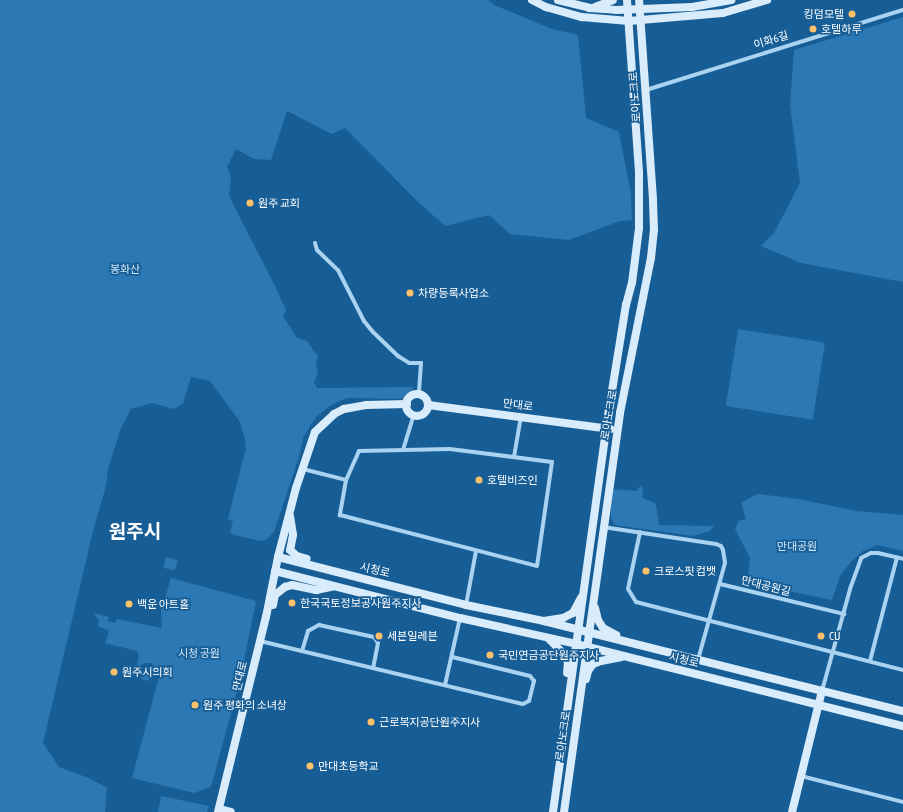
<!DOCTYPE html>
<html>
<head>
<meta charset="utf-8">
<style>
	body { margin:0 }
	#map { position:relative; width:903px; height:812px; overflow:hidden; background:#185e96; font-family:"Asap Condensed","Noto Sans KR",sans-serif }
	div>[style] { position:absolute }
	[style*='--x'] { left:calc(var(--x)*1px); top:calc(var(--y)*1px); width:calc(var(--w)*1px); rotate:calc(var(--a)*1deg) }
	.green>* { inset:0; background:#2b78b4; transform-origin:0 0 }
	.street>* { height:4px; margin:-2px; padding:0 2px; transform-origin:2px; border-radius:2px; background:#aad2f1 }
	.secondary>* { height:8px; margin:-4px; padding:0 4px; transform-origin:4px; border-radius:4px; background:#d8ecfb }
	.secondary>.ring { margin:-4px; padding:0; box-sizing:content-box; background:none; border:8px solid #d8ecfb; border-radius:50% }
	.dots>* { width:11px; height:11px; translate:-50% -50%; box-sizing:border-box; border:2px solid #185e96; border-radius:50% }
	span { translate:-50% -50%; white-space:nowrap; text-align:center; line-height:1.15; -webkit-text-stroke:3.5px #185e96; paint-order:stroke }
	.poi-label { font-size:11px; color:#fff }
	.right { translate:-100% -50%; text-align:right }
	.left { translate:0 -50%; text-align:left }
	.street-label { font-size:11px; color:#fff }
	.park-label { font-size:11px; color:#d1e9fc }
	.town-label { font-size:19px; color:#fff; font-weight:700 }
</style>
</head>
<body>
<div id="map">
	<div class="green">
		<div style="clip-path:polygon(0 0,488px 0,494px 5px,552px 29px,578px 35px,586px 118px,619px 132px,631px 194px,632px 220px,620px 221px,569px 240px,510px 234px,489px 215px,445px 226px,417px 201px,345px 128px,332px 134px,287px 111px,271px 160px,254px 159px,236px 149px,227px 167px,231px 178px,229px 194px,231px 200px,275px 286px,286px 310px,283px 316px,297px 338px,307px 341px,318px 357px,316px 363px,318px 373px,314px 383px,317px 388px,413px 387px,412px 396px,409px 399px,347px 398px,331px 405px,315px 418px,303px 438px,299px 457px,274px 532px,266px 540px,261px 541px,234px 535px,230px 532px,233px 521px,228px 519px,246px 448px,245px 439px,240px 422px,210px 381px,191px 377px,183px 403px,174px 409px,152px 403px,131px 409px,121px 428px,108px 469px,106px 486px,93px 531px,43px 743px,59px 767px,91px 779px,107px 788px,105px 812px,0 812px)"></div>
		<div style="clip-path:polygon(903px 17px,903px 282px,801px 263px,761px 246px,774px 233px,800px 183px,790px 105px,794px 50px)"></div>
		<div style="left:738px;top:329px;width:88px;height:78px;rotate:9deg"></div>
		<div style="clip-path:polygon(640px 486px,643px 488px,642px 497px,656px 504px,659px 525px,714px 526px,710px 531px,694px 536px,615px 525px,611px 518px,611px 489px,637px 491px)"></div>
		<div style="clip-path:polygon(757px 494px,798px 499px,857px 511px,903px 515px,903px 551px,877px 545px,863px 551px,851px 562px,840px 576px,832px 600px,753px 584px,748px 578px,750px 558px,735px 529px,739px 521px,746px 519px,741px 503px)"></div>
		<div style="left:166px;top:557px;width:12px;height:11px;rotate:14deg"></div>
		<div style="clip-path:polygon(171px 578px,256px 601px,240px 680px,211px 787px,194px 793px,132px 778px,160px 673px,151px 663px,145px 663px,139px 666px,137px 665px,139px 656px,137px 651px,105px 643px,109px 631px,98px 626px,99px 621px,94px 613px,109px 617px,107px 621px,115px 623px,117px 619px,162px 628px,161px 611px)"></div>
		<div style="clip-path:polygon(142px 669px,142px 672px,146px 670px,151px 673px,150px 678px,148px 681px,141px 679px)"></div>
		<div style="clip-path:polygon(161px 796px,209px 806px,207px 812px,158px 812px)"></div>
	</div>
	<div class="street">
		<div style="--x:646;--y:90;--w:269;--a:-17.3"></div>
		<div style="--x:315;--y:243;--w:7;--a:74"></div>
		<div style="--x:317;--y:250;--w:29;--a:44"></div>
		<div style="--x:338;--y:270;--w:57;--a:63"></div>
		<div style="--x:364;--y:321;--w:14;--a:51"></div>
		<div style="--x:373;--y:332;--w:35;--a:44"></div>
		<div style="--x:398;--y:356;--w:13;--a:32"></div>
		<div style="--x:409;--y:363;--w:12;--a:0"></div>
		<div style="--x:421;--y:363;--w:32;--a:94"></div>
		<div style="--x:403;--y:450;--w:37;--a:-73"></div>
		<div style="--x:514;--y:457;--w:42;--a:-80.3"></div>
		<div style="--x:303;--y:469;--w:44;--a:14.3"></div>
		<div style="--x:346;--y:480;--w:36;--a:100"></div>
		<div style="--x:340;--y:515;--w:203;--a:14.5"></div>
		<div style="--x:537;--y:566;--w:105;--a:-81.8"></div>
		<div style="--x:552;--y:462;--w:103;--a:-172.7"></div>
		<div style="--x:450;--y:449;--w:91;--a:178.7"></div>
		<div style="--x:359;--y:451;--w:32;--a:114"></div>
		<div style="--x:603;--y:527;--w:114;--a:8.6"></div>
		<div style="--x:716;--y:544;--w:5;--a:22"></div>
		<div style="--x:721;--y:546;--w:4;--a:63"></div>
		<div style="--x:723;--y:550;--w:13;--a:81"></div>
		<div style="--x:725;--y:563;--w:101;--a:105.6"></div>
		<div style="--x:640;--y:532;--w:58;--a:101.9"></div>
		<div style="--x:628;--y:589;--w:15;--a:58"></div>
		<div style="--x:636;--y:602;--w:276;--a:14.3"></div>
		<div style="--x:720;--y:584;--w:128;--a:13.6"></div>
		<div style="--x:466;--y:605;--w:55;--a:-79.5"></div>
		<div style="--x:260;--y:641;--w:270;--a:13.5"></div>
		<div style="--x:523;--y:704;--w:7;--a:-27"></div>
		<div style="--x:529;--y:701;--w:21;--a:-76"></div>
		<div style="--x:534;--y:681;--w:6;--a:-129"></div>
		<div style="--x:530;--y:676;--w:80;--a:-166.3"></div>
		<div style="--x:302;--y:651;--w:21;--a:-73"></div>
		<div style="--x:308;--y:631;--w:13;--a:-29"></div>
		<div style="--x:319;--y:625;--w:56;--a:12.3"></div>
		<div style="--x:374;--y:637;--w:7;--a:56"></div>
		<div style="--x:378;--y:643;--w:25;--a:101"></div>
		<div style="--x:870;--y:661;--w:107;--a:-75.4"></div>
		<div style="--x:445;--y:685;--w:69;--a:-77.4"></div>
		<div style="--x:822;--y:691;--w:106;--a:-74.6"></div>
		<div style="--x:850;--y:589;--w:33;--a:-70"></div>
		<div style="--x:861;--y:558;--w:11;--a:-27"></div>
		<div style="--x:871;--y:553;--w:7;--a:0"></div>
		<div style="--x:878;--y:553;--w:26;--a:13"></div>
		<div style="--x:801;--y:776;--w:105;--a:14.3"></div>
	</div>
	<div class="secondary">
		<div style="--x:532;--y:0;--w:16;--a:27"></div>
		<div style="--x:546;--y:7;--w:37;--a:16"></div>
		<div style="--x:582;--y:17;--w:47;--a:4.9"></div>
		<div style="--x:629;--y:21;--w:94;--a:-4.9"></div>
		<div style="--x:723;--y:13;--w:46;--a:-16.5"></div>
		<div style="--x:558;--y:0;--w:32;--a:14"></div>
		<div style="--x:589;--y:8;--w:27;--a:4"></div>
		<div style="--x:616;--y:10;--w:76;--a:-2.3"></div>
		<div style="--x:692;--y:7;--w:40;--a:-10"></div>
		<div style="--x:595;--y:7;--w:19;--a:-21"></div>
		<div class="ring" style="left:406px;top:394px;width:14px;height:14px"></div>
		<div style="--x:428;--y:405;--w:184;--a:7.5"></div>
		<div style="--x:290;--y:516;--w:19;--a:81"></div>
		<div style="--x:293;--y:535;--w:15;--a:101"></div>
		<div style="--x:290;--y:550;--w:9;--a:41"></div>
		<div style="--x:297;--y:556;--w:10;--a:17"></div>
		<div style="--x:278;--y:557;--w:194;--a:14.3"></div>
		<div style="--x:466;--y:605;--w:80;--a:11.6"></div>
		<div style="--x:544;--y:621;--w:19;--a:-9"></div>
		<div style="--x:563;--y:618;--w:11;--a:-27"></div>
		<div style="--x:573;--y:613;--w:17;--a:-62"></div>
		<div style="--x:275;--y:571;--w:191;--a:14.3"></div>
		<div style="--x:460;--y:618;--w:119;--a:12.6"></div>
		<div style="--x:576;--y:644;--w:337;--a:14.1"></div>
		<div style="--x:273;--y:605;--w:10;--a:-79"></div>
		<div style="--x:275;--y:595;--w:13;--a:-39"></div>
		<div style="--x:285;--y:587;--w:7;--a:-16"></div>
		<div style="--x:292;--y:585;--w:25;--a:12"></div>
		<div style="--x:316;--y:590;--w:16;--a:-11"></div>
		<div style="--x:595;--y:608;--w:12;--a:76"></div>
		<div style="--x:598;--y:620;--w:9;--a:58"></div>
		<div style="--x:603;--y:628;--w:15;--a:28"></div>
		<div style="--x:544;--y:621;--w:370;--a:14.1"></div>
		<div style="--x:548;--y:638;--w:21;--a:45"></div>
		<div style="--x:563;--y:653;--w:10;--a:61"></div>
		<div style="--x:568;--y:662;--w:11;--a:95"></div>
		<div style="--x:586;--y:679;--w:8;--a:-76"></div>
		<div style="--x:588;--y:671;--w:9;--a:-54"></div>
		<div style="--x:593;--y:664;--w:9;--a:-21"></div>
		<div style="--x:601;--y:661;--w:21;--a:-11"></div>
		<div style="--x:219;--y:809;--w:12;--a:14"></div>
		<div style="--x:218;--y:812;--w:201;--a:-76.2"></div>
		<div style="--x:266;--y:617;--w:61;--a:-78.7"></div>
		<div style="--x:278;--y:557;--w:71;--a:-75.4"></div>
		<div style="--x:296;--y:488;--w:59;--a:-71.3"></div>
		<div style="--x:315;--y:432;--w:26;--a:-43"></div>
		<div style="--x:334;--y:414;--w:11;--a:-27"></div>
		<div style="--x:344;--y:409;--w:22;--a:-10"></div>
		<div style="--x:366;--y:405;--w:41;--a:-1.4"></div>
		<div style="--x:553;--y:812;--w:388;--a:-82.1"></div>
		<div style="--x:606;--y:428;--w:125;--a:-80.8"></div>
		<div style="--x:626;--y:305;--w:23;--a:-75"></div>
		<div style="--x:632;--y:283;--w:55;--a:-82.7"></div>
		<div style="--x:639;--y:228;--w:56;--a:-90"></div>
		<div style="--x:639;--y:172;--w:172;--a:-94"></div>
		<div style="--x:564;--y:812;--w:403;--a:-82"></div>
		<div style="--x:620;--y:413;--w:158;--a:-78.7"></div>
		<div style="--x:651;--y:258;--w:28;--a:-84"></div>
		<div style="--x:654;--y:230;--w:31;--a:-92"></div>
		<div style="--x:653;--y:199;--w:199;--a:-94"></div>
		<div style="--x:792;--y:812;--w:125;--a:-76.1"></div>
	</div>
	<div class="dots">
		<div style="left:852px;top:14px;background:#ffc26a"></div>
		<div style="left:813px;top:29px;background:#ffc26a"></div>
		<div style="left:250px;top:203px;background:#ffc26a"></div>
		<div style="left:410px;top:293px;background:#ffc26a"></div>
		<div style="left:479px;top:480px;background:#ffc26a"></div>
		<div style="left:646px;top:571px;background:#ffc26a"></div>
		<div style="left:292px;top:603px;background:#ffc26a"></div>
		<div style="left:129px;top:604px;background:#ffc26a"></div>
		<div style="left:379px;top:636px;background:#ffc26a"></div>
		<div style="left:821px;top:636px;background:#ffc26a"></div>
		<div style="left:490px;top:655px;background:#ffc26a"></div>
		<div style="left:114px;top:672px;background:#ffc26a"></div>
		<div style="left:195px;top:705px;background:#ffc26a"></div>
		<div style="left:371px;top:722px;background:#ffc26a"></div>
		<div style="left:310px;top:766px;background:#ffc26a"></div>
	</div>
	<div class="poi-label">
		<span class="right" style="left:844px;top:14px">킹덤모텔</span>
		<span class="left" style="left:821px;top:29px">호텔하루</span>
		<span class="left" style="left:258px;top:203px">원주 교회</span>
		<span class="left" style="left:418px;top:293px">차량등록사업소</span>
		<span class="left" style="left:487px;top:480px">호텔비즈인</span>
		<span class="left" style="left:654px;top:571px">크로스핏 컴뱃</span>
		<span class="left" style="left:300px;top:603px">한국국토정보공사원주지사</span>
		<span class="left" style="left:137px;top:604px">백운 아트홀</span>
		<span class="left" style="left:387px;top:636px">세븐일레븐</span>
		<span class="left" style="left:829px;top:636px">CU</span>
		<span class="left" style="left:498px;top:655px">국민연금공단원주지사</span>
		<span class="left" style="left:122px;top:672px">원주시의회</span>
		<span class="left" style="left:203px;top:705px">원주 평화의 소녀상</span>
		<span class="left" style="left:379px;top:722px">근로복지공단원주지사</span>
		<span class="left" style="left:318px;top:766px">만대초등학교</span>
	</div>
	<div class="street-label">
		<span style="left:771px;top:40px;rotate:-17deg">이화6길</span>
		<span style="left:635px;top:97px;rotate:-94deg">로아노크로</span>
		<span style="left:518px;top:405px;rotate:7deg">만대로</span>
		<span style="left:609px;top:415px;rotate:-80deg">로아노크로</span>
		<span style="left:375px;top:570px;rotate:14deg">시청로</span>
		<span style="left:766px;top:586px;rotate:14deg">만대공원길</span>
		<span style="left:684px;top:660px;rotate:14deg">시청로</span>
		<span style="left:240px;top:676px;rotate:-76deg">만대로</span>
		<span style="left:563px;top:736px;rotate:-82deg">로아노크로</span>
	</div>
	<div class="park-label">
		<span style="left:125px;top:269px">봉화산</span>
		<span style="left:797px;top:546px">만대공원</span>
		<span style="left:199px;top:653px">시청 공원</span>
	</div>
	<div class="town-label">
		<span style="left:135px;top:532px">원주시</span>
	</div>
</div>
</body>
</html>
